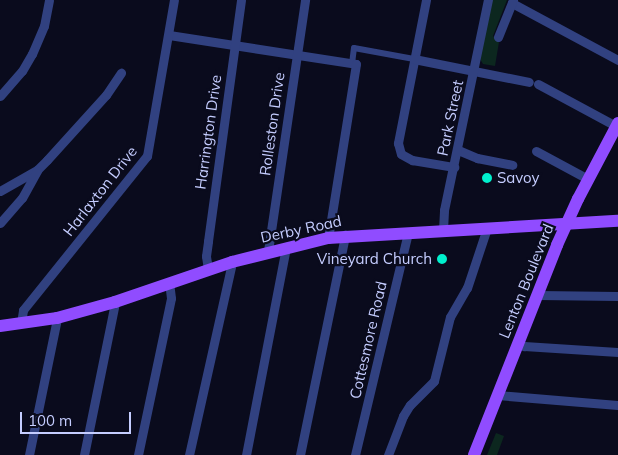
<!DOCTYPE html>
<html>
<head>
<meta charset="utf-8">
<style>
	body { margin:0 }
	#map { position:relative; width:618px; height:455px; overflow:hidden; background:#0a0b1d; font-family:Mulish,sans-serif }
	div>[style] { position:absolute }
	[style*='--x'] { left:calc(var(--x)*1px); top:calc(var(--y)*1px); width:calc(var(--w)*1px); rotate:calc(var(--a)*1deg) }
	.green>* { inset:0; background:#0c271f }
	.pedestrian>* { height:6px; margin:-3px; padding:0 3px; transform-origin:3px; border-radius:3px; background:#314180 }
	.minor>* { height:9px; margin:-4.5px; padding:0 4.5px; transform-origin:4.5px; border-radius:4.5px; background:#314180 }
	.primary>* { height:12px; margin:-6px; padding:0 6px; transform-origin:6px; border-radius:6px; background:#904cff }
	.dots>* { width:14px; height:14px; translate:-50% -50%; box-sizing:border-box; border:2px solid #0a0b1d; border-radius:50% }
	span { translate:-50% -50%; white-space:nowrap; text-align:center; line-height:1.15; -webkit-text-stroke:4.5px #0a0b1d; paint-order:stroke }
	.street-label { font-size:15px; color:#c5cdff }
	.poi-label { font-size:15px; color:#c5cdff }
	.left { translate:0 -50%; text-align:left }
	.right { translate:-100% -50%; text-align:right }
	.scale { position:absolute; left:20px; top:412px; width:111px; height:22px; box-sizing:border-box; border:2px solid #c5cdff; border-top:0; padding-left:6px; font-size:15px; line-height:18px; white-space:nowrap; color:#c5cdff; -webkit-text-stroke:4px #0a0b1d; paint-order:stroke }
</style>
</head>
<body>
<div id="map">
	<div class="green">
		<div style="clip-path:polygon(490px 0,507px 0,493px 36px,499px 42px,495px 66px,483px 64px,480px 59px)"></div>
		<div style="clip-path:polygon(496px 433px,504px 436px,497px 455px,487px 455px)"></div>
	</div>
	<div class="pedestrian">
		<div style="--x:352;--y:64;--w:16;--a:-83"></div>
		<div style="--x:354;--y:48;--w:61;--a:10.4"></div>
	</div>
	<div class="minor">
		<div style="--x:426;--y:0;--w:146;--a:101.1"></div>
		<div style="--x:398;--y:143;--w:11;--a:75"></div>
		<div style="--x:401;--y:154;--w:13;--a:29"></div>
		<div style="--x:412;--y:160;--w:43;--a:9.5"></div>
		<div style="--x:513;--y:0;--w:3;--a:108"></div>
		<div style="--x:512;--y:3;--w:120;--a:28.3"></div>
		<div style="--x:169;--y:35;--w:189;--a:8.8"></div>
		<div style="--x:356;--y:64;--w:176;--a:99.1"></div>
		<div style="--x:498;--y:37;--w:37;--a:-68"></div>
		<div style="--x:414;--y:59;--w:117;--a:11.3"></div>
		<div style="--x:538;--y:84;--w:89;--a:28.3"></div>
		<div style="--x:0;--y:96;--w:33;--a:-49"></div>
		<div style="--x:22;--y:71;--w:20;--a:-60"></div>
		<div style="--x:32;--y:54;--w:30;--a:-67"></div>
		<div style="--x:44;--y:26;--w:26;--a:-79"></div>
		<div style="--x:458;--y:150;--w:21;--a:23"></div>
		<div style="--x:477;--y:158;--w:36;--a:11"></div>
		<div style="--x:536;--y:151;--w:59;--a:28.3"></div>
		<div style="--x:0;--y:191;--w:43;--a:-29.6"></div>
		<div style="--x:37;--y:170;--w:14;--a:-45"></div>
		<div style="--x:47;--y:160;--w:88;--a:-47.8"></div>
		<div style="--x:106;--y:95;--w:27;--a:-56"></div>
		<div style="--x:0;--y:223;--w:33;--a:-49"></div>
		<div style="--x:22;--y:198;--w:31;--a:-61"></div>
		<div style="--x:443;--y:230;--w:20;--a:-87"></div>
		<div style="--x:444;--y:210;--w:215;--a:-78.2"></div>
		<div style="--x:268;--y:251;--w:254;--a:-81.6"></div>
		<div style="--x:208;--y:269;--w:13;--a:-99"></div>
		<div style="--x:206;--y:256;--w:15;--a:-82"></div>
		<div style="--x:208;--y:241;--w:243;--a:-82.2"></div>
		<div style="--x:538;--y:295;--w:80;--a:0.7"></div>
		<div style="--x:21;--y:323;--w:13;--a:-81"></div>
		<div style="--x:23;--y:310;--w:198;--a:-51.2"></div>
		<div style="--x:147;--y:156;--w:158;--a:-80.2"></div>
		<div style="--x:518;--y:343;--w:7;--a:27"></div>
		<div style="--x:524;--y:346;--w:94;--a:3.7"></div>
		<div style="--x:497;--y:395;--w:121;--a:4.7"></div>
		<div style="--x:29;--y:455;--w:140;--a:-78.4"></div>
		<div style="--x:84;--y:455;--w:156;--a:-78.5"></div>
		<div style="--x:138;--y:455;--w:160;--a:-78.1"></div>
		<div style="--x:171;--y:298;--w:16;--a:-97"></div>
		<div style="--x:189;--y:455;--w:198;--a:-77.4"></div>
		<div style="--x:246;--y:455;--w:212;--a:-79.1"></div>
		<div style="--x:300;--y:455;--w:225;--a:-78.4"></div>
		<div style="--x:355;--y:455;--w:229;--a:-76.6"></div>
		<div style="--x:388;--y:455;--w:42;--a:-69"></div>
		<div style="--x:403;--y:416;--w:13;--a:-58"></div>
		<div style="--x:410;--y:405;--w:34;--a:-45"></div>
		<div style="--x:434;--y:381;--w:66;--a:-76"></div>
		<div style="--x:450;--y:317;--w:34;--a:-60"></div>
		<div style="--x:467;--y:288;--w:63;--a:-71.6"></div>
	</div>
	<div class="primary">
		<div style="--x:0;--y:326;--w:58;--a:-8"></div>
		<div style="--x:57;--y:318;--w:60;--a:-15.4"></div>
		<div style="--x:115;--y:302;--w:124;--a:-18.9"></div>
		<div style="--x:232;--y:262;--w:99;--a:-14"></div>
		<div style="--x:328;--y:238;--w:290;--a:-3.4"></div>
		<div style="--x:474;--y:455;--w:226;--a:-68.4"></div>
		<div style="--x:557;--y:245;--w:51;--a:-65.5"></div>
		<div style="--x:578;--y:199;--w:86;--a:-62.2"></div>
	</div>
	<div class="dots">
		<div style="left:487px;top:178px;background:#00f0cd"></div>
		<div style="left:442px;top:259px;background:#00f0cd"></div>
	</div>
	<div class="street-label">
		<span style="left:450px;top:118px;rotate:-78deg">Park Street</span>
		<span style="left:272px;top:124px;rotate:-82deg">Rolleston Drive</span>
		<span style="left:208px;top:132px;rotate:-82deg">Harrington Drive</span>
		<span style="left:100px;top:191px;rotate:-52deg">Harlaxton Drive</span>
		<span style="left:301px;top:229px;rotate:-12deg">Derby Road</span>
		<span style="left:526px;top:281px;rotate:-68deg">Lenton Boulevard</span>
		<span style="left:368px;top:340px;rotate:-77deg">Cottesmore Road</span>
	</div>
	<div class="poi-label">
		<span class="left" style="left:497px;top:178px">Savoy</span>
		<span class="right" style="left:432px;top:259px">Vineyard Church</span>
	</div>
	<div class="scale">100 m</div>
</div>
</body>
</html>
